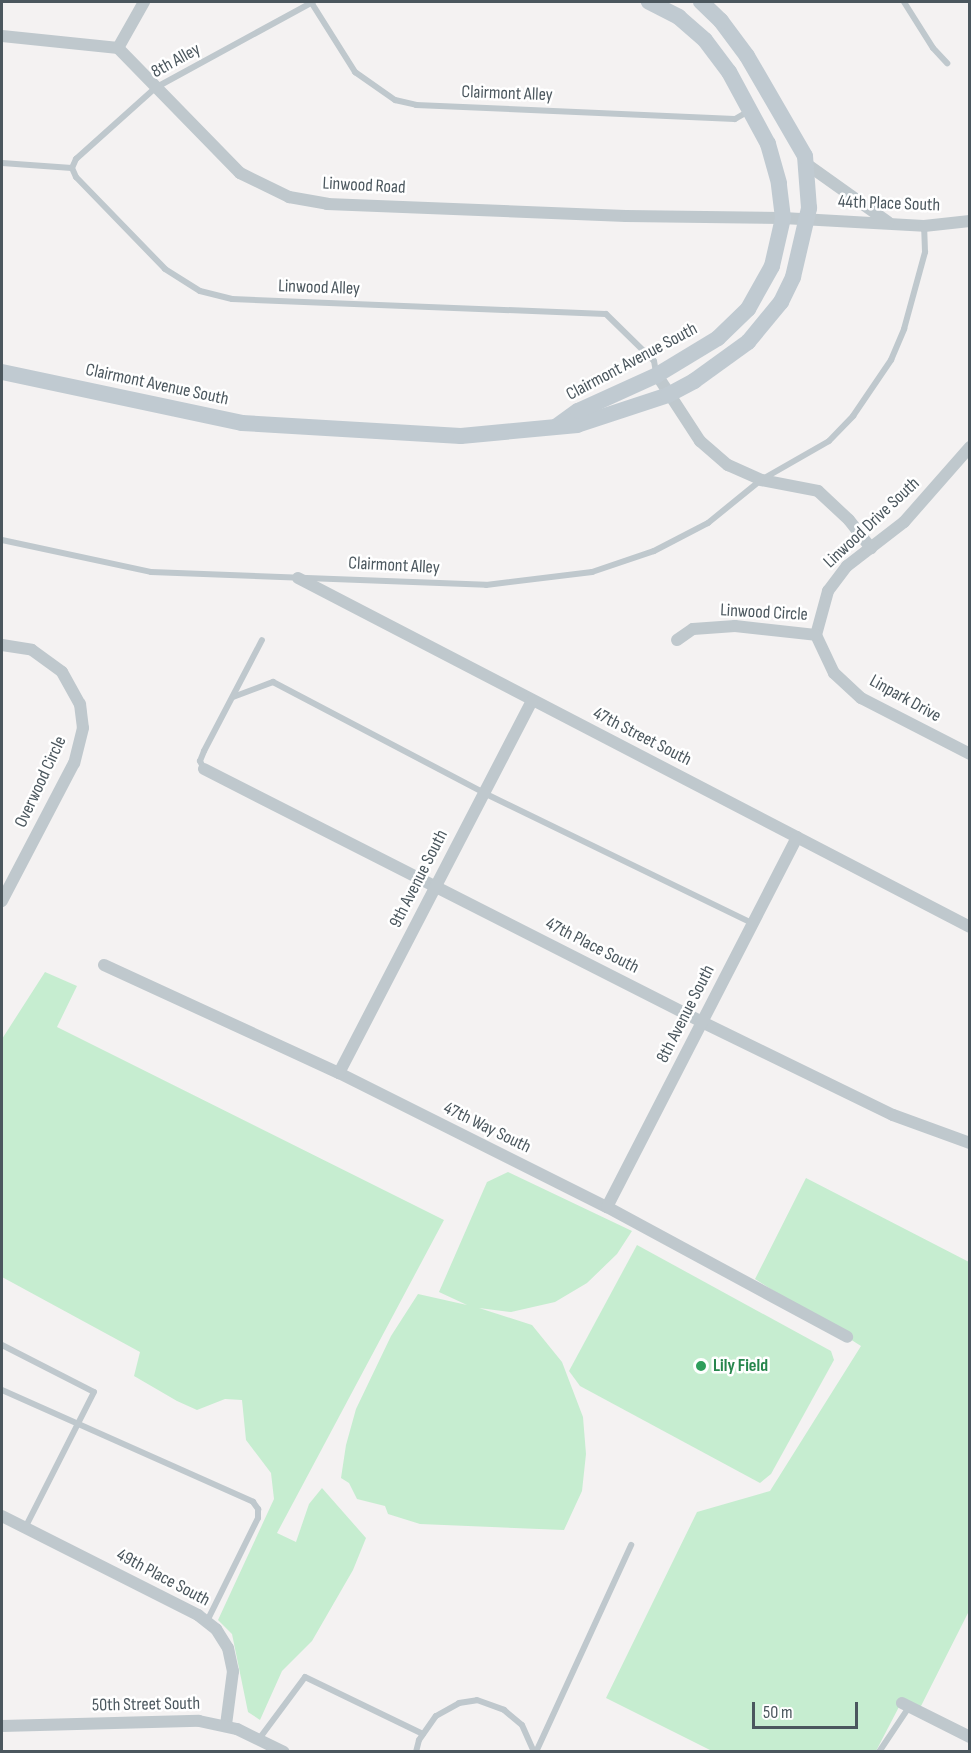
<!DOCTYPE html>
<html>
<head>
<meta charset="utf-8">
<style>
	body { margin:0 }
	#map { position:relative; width:971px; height:1753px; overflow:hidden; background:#f4f2f2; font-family:"Sofia Sans Condensed",sans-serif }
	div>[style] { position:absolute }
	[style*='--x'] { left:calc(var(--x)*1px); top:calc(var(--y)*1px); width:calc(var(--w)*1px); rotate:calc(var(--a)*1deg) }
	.green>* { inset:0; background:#c6edd0 }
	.lane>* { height:6px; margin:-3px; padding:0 3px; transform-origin:3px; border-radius:3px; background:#bfc8cd }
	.street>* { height:12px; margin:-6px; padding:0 6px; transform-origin:6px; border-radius:6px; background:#bfc8cd }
	.secondary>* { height:16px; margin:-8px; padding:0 8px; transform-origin:8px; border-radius:8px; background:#c0cad1 }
	.dots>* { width:16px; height:16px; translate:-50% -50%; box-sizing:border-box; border:3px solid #fff; border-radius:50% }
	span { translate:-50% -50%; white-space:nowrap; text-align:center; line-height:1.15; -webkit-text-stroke:5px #fff; paint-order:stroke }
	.street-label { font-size:18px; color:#4b575e }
	.leisure-label { font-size:18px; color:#27864d; font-weight:700 }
	.left { translate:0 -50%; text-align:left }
	.frame { position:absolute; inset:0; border:3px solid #4b575e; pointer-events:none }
	.scale { position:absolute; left:752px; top:1702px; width:106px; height:27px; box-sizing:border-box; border:3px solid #4b575e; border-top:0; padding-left:8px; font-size:18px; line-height:21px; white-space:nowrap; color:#4b575e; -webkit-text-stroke:4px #fff; paint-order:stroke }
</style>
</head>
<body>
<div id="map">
	<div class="green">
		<div style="clip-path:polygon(45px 972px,77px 986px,57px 1027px,444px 1220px,277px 1533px,296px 1542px,309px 1504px,322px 1488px,366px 1538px,353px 1570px,312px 1641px,282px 1671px,260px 1720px,248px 1712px,232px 1634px,218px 1620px,274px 1499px,271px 1473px,246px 1440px,242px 1400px,225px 1399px,197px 1410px,177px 1401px,134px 1376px,140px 1352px,2px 1277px,2px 1039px)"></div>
		<div style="clip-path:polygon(508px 1172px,632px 1231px,617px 1254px,587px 1283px,555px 1302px,511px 1312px,479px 1308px,532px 1325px,562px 1362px,583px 1417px,586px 1454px,582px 1491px,564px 1530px,420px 1524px,388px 1514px,385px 1506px,357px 1499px,349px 1483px,341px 1478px,346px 1445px,356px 1409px,391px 1336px,418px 1294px,467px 1305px,439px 1292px,487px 1182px)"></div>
		<div style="clip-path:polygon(806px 1178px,969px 1262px,969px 1611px,920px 1708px,901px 1703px,876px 1751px,714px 1752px,606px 1698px,697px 1512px,770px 1491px,861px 1346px,755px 1279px)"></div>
		<div style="clip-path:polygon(637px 1245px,831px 1351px,834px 1360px,771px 1474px,760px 1483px,580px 1386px,569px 1371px)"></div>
	</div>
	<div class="lane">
		<div style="--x:311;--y:2;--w:83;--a:57.8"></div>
		<div style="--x:355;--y:72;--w:49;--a:35"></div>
		<div style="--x:395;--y:100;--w:22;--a:13"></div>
		<div style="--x:416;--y:105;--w:319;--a:2.5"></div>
		<div style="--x:735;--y:119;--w:16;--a:-30"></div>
		<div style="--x:904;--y:2;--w:54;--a:57.8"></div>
		<div style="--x:933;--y:48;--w:21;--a:47"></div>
		<div style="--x:2;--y:163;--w:70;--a:4.1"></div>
		<div style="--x:72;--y:168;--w:10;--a:66"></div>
		<div style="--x:76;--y:177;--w:128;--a:45.9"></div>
		<div style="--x:165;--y:269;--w:41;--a:32.2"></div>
		<div style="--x:200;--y:291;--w:33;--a:14"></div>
		<div style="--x:232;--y:299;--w:374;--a:2.3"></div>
		<div style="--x:606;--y:314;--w:67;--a:44.4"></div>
		<div style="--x:654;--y:361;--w:11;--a:80"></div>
		<div style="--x:72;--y:168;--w:10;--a:-66"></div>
		<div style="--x:76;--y:159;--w:106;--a:-41.9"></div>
		<div style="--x:155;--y:88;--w:180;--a:-28.6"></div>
		<div style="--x:2;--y:540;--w:152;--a:12.1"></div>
		<div style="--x:151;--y:572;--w:335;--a:2.2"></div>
		<div style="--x:486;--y:585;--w:107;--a:-7"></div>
		<div style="--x:592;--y:572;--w:65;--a:-18.7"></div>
		<div style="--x:654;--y:551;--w:61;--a:-27.4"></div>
		<div style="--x:708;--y:523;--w:68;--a:-39.1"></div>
		<div style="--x:761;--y:480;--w:78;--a:-29.8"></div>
		<div style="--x:829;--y:441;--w:35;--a:-46"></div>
		<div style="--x:853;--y:416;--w:68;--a:-55.8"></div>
		<div style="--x:891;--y:360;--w:34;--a:-67"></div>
		<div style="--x:904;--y:329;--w:80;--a:-74.7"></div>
		<div style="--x:925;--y:252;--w:26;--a:-92"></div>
		<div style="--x:233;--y:697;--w:43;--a:-20.6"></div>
		<div style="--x:273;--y:682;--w:238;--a:27.7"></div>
		<div style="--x:484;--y:793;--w:298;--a:25.9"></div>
		<div style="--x:204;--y:769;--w:9;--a:-117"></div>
		<div style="--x:200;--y:761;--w:11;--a:-68"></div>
		<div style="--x:204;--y:751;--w:125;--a:-62.4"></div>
		<div style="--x:2;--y:1345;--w:103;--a:27.1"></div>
		<div style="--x:94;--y:1392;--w:153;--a:116.9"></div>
		<div style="--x:2;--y:1390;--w:275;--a:24"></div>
		<div style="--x:253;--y:1502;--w:9;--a:54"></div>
		<div style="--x:258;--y:1509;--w:9;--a:90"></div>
		<div style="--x:258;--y:1518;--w:115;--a:116.3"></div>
		<div style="--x:259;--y:1739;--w:77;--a:-53.4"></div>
		<div style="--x:305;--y:1677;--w:131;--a:25.8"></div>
		<div style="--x:416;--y:1752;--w:12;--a:-76"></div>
		<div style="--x:419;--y:1740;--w:29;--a:-55"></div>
		<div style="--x:436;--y:1716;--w:26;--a:-29"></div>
		<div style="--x:459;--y:1703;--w:18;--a:-9"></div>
		<div style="--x:477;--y:1700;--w:29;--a:20"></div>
		<div style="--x:504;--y:1710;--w:23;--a:40"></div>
		<div style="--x:522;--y:1725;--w:30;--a:66"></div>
		<div style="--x:536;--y:1752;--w:228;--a:-65.3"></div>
		<div style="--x:879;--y:1752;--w:54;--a:-56.3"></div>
	</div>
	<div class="street">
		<div style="--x:2;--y:36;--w:117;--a:5.9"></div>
		<div style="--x:118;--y:48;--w:175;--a:45.7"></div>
		<div style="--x:240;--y:173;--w:55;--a:26.1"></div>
		<div style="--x:289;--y:197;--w:39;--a:10"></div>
		<div style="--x:327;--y:204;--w:299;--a:2.3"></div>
		<div style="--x:626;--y:216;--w:157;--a:0.7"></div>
		<div style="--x:783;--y:218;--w:141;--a:3.2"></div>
		<div style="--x:924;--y:226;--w:46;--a:-6.2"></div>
		<div style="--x:118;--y:48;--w:53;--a:-60.5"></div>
		<div style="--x:805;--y:163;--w:102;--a:35.4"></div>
		<div style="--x:657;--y:375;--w:79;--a:56.9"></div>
		<div style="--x:700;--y:441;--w:37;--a:41"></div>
		<div style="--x:728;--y:465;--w:36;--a:24"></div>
		<div style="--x:761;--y:480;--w:58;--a:10.9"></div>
		<div style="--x:818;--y:491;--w:42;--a:43.1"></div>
		<div style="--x:849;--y:520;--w:36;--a:52"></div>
		<div style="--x:298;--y:578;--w:757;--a:27.44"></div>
		<div style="--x:816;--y:635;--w:46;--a:-74.7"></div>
		<div style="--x:828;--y:591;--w:31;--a:-53"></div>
		<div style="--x:847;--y:566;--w:72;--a:-37.7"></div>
		<div style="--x:904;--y:522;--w:100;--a:-48.7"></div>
		<div style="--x:816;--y:635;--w:42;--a:64.7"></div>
		<div style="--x:834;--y:673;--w:37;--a:43"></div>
		<div style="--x:861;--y:698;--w:123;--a:27.2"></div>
		<div style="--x:677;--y:640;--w:19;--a:-35"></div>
		<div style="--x:693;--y:629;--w:42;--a:-4.1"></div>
		<div style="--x:735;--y:626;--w:81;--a:6.3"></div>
		<div style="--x:2;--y:645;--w:30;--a:9"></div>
		<div style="--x:32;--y:650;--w:37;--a:36"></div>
		<div style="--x:62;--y:672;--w:37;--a:61"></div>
		<div style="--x:80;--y:704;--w:24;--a:83"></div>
		<div style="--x:83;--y:728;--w:36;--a:104"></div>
		<div style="--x:74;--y:763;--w:156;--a:117.6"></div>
		<div style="--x:204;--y:769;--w:559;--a:26.93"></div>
		<div style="--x:702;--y:1022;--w:212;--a:26"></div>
		<div style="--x:893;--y:1115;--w:82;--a:20"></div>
		<div style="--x:104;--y:965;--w:259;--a:24.7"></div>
		<div style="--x:339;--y:1073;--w:300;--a:26.6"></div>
		<div style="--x:607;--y:1207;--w:273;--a:28.4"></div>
		<div style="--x:339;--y:1073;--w:419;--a:-62.6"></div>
		<div style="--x:607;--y:1207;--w:416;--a:-62.8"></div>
		<div style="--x:2;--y:1516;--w:220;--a:26.8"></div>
		<div style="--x:198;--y:1615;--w:23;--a:38"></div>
		<div style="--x:216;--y:1629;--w:22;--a:58"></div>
		<div style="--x:228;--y:1648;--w:24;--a:78"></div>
		<div style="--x:233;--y:1671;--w:54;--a:97.4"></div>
		<div style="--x:902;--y:1703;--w:76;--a:26.6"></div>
		<div style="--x:2;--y:1726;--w:197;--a:-1.5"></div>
		<div style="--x:199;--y:1721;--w:39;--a:12"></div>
		<div style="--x:237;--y:1729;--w:52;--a:26.1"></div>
	</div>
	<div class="secondary">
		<div style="--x:2;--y:372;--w:245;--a:12"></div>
		<div style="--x:242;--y:423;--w:219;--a:3.4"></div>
		<div style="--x:461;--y:436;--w:117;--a:-5.4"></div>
		<div style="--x:577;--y:425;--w:96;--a:-18.2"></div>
		<div style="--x:668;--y:395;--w:30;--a:-28"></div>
		<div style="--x:694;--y:381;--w:67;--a:-35.8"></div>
		<div style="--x:748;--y:342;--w:52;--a:-50.5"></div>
		<div style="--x:781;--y:302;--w:28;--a:-64"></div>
		<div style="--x:793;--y:277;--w:71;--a:-76.9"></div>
		<div style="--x:809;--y:208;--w:52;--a:-94.4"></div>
		<div style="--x:805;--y:156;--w:116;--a:-120.1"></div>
		<div style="--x:747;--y:56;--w:44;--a:-126.6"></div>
		<div style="--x:721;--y:21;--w:28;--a:-136"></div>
		<div style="--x:557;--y:426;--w:26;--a:-36"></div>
		<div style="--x:578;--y:411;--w:87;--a:-24.5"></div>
		<div style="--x:657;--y:375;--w:71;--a:-31.2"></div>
		<div style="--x:718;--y:338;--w:42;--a:-44"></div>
		<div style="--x:748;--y:309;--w:49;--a:-60.8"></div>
		<div style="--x:772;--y:266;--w:49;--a:-77.1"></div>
		<div style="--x:783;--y:218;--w:35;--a:-97"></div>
		<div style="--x:779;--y:183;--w:41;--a:-105.8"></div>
		<div style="--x:768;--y:144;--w:82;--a:-118.4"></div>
		<div style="--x:729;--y:72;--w:40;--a:-127"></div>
		<div style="--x:705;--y:40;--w:35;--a:-139"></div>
		<div style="--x:679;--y:17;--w:34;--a:-153"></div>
	</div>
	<div class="dots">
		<div style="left:701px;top:1366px;background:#2e9e5b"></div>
	</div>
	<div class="street-label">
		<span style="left:176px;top:61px;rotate:-29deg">8th Alley</span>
		<span style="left:507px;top:94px;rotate:2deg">Clairmont Alley</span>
		<span style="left:364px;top:186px;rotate:3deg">Linwood Road</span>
		<span style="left:889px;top:204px;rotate:2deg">44th Place South</span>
		<span style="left:319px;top:288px;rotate:2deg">Linwood Alley</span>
		<span style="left:632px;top:362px;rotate:-28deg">Clairmont Avenue South</span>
		<span style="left:157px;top:385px;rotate:12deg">Clairmont Avenue South</span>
		<span style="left:872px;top:523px;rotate:-43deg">Linwood Drive South</span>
		<span style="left:394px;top:566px;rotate:3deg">Clairmont Alley</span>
		<span style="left:764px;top:613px;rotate:3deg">Linwood Circle</span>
		<span style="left:905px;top:699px;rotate:29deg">Linpark Drive</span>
		<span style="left:642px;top:737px;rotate:27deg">47th Street South</span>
		<span style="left:41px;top:782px;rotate:-65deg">Overwood Circle</span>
		<span style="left:419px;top:879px;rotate:-63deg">9th Avenue South</span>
		<span style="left:592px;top:946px;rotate:27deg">47th Place South</span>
		<span style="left:686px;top:1014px;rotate:-63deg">8th Avenue South</span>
		<span style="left:487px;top:1128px;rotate:26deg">47th Way South</span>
		<span style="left:163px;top:1578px;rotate:28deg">49th Place South</span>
		<span style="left:146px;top:1705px;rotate:-1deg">50th Street South</span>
	</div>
	<div class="leisure-label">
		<span class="left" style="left:713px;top:1366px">Lily Field</span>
	</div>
	<div class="frame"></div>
	<div class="scale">50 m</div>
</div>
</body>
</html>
